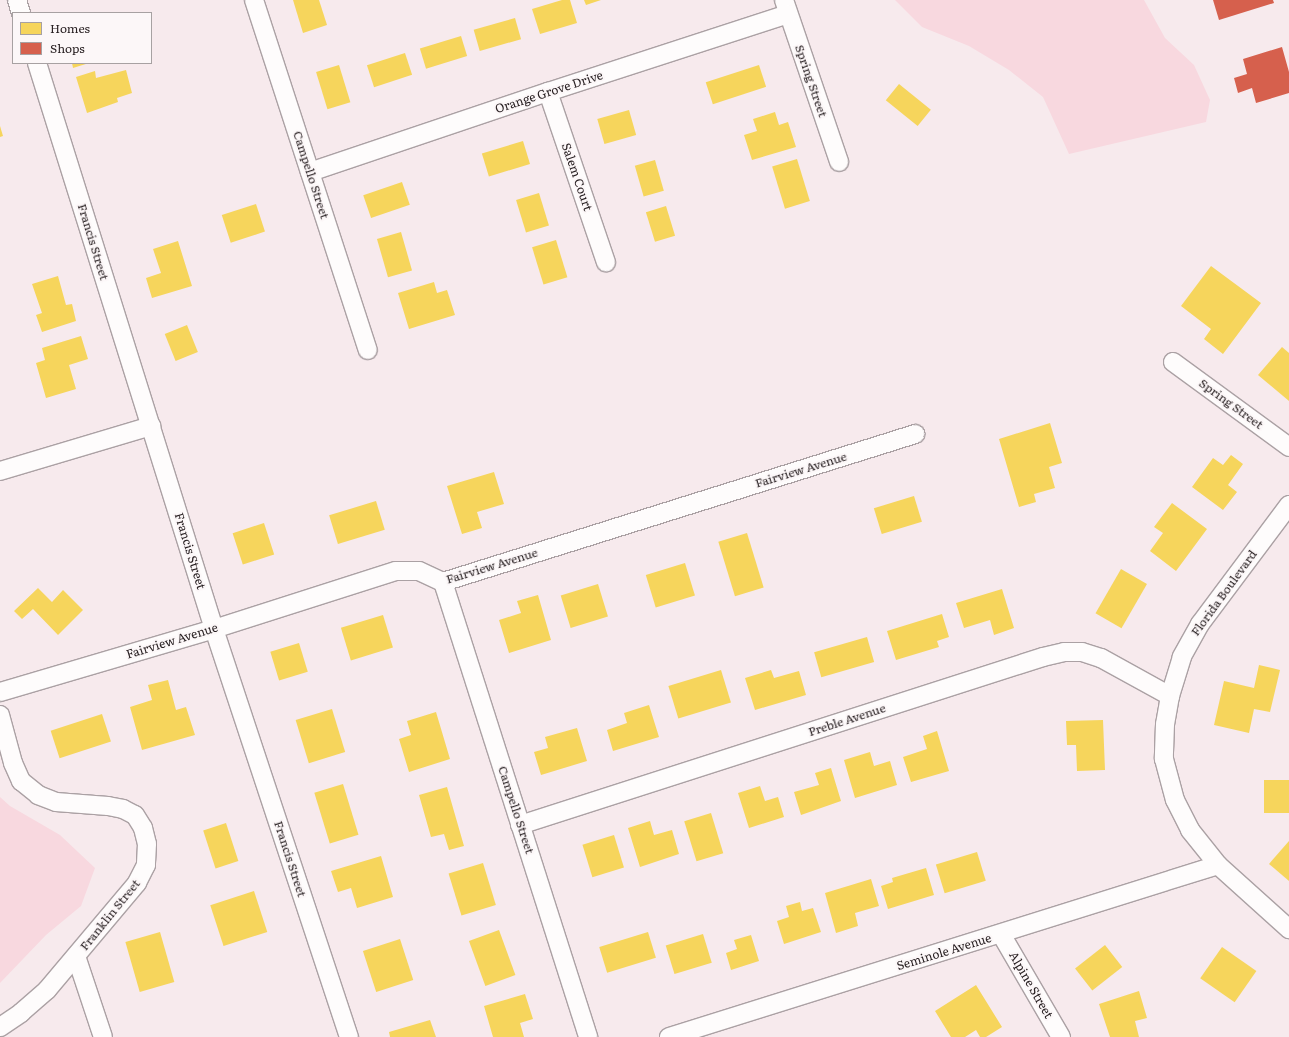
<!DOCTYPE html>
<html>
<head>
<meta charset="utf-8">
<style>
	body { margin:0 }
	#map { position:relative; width:1289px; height:1037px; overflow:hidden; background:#f7eaed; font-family:Literata,serif }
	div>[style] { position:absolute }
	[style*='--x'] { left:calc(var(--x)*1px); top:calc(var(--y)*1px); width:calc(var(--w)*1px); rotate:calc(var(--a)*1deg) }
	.green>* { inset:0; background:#f8d8df }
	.homes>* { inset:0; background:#f6d55c; transform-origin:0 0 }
	.shops>* { inset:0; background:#d6604d }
	.roads { filter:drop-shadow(1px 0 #aba1a4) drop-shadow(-1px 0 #aba1a4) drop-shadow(0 1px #aba1a4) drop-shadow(0 -1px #aba1a4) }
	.minor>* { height:18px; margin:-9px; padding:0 9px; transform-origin:9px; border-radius:9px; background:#fefcfc }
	span { translate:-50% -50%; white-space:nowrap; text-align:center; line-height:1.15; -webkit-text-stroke:4px #fcf7f8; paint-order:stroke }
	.street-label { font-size:12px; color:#282022 }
	.legend { position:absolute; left:12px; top:12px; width:140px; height:52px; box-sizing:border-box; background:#fcf7f8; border:1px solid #a7a1a2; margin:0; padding:5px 7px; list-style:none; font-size:12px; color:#282022 }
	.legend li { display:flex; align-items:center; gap:8px; height:20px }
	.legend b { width:20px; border:1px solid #a7a1a2 }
</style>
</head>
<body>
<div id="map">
	<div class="green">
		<div style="clip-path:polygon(895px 0,1144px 0,1165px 38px,1194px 65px,1210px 100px,1206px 122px,1069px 154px,1043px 97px,1009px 70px,969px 46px,922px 27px)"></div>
		<div style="clip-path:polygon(0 797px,10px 806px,60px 835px,95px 868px,81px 906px,46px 935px,0 983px)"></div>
	</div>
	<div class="homes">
		<div style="clip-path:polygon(293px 0,319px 0,327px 25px,303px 33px)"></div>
		<div style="clip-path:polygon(562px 0,570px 0,577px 23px,540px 34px,532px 9px)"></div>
		<div style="clip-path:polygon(584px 0,601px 0,586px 5px)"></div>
		<div style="left:515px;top:18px;width:22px;height:43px;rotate:74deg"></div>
		<div style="left:461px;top:36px;width:21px;height:43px;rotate:73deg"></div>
		<div style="left:405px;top:53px;width:23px;height:40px;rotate:72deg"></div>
		<div style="clip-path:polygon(72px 63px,89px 63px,73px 68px)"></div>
		<div style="left:339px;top:65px;width:39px;height:24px;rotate:73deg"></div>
		<div style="left:759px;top:65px;width:23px;height:56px;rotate:72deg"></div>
		<div style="clip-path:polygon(126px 70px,132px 93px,117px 98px,118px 102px,87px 113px,76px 77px,95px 71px,96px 78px)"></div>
		<div style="left:899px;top:84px;width:41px;height:21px;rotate:39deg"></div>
		<div style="left:629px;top:110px;width:26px;height:33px;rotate:74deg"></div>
		<div style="clip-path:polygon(775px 112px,779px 125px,788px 122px,796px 147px,752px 160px,744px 135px,757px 131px,753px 119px)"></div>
		<div style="clip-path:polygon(0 126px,3px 136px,0 137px)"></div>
		<div style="left:523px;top:141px;width:24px;height:43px;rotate:73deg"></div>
		<div style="left:797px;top:159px;width:44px;height:26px;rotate:73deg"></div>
		<div style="left:655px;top:160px;width:32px;height:21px;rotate:74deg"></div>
		<div style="left:402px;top:182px;width:24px;height:41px;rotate:71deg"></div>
		<div style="left:539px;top:193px;width:34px;height:24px;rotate:73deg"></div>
		<div style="left:256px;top:204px;width:29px;height:36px;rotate:72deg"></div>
		<div style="left:666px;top:206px;width:31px;height:21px;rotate:73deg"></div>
		<div style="left:401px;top:232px;width:40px;height:25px;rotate:74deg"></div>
		<div style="left:556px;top:240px;width:39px;height:25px;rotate:73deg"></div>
		<div style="clip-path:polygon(178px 241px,192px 286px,152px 298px,146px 278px,161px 273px,153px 249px)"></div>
		<div style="clip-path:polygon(1211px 266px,1261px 303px,1223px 354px,1204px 339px,1211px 329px,1181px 306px)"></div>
		<div style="clip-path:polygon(58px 276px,66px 305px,72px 304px,76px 321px,42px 332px,36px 315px,42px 313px,32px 284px)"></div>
		<div style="clip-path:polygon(434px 282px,437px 293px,447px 290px,455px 315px,409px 329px,398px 293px)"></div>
		<div style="left:187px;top:325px;width:29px;height:24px;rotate:68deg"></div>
		<div style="clip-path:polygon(81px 336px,88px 359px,69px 365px,76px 389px,46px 398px,36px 363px,45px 360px,42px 348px)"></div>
		<div style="clip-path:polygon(1282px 347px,1289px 353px,1289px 401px,1258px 375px)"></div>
		<div style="clip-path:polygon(1050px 423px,1062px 463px,1049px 467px,1055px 488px,1034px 494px,1036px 502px,1019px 507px,999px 439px)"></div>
		<div style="clip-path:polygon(1231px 455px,1243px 464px,1228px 485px,1237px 492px,1223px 510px,1192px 487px,1213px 458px,1223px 465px)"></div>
		<div style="clip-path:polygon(494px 472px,504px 504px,477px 512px,482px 528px,462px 534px,447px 486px)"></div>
		<div style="left:914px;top:496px;width:27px;height:42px;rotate:73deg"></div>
		<div style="left:376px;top:501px;width:30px;height:49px;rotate:73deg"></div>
		<div style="clip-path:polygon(1172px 503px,1207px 529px,1176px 571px,1150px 551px,1163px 533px,1154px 527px)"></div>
		<div style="left:264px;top:523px;width:33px;height:33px;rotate:72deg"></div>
		<div style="left:747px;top:533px;width:57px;height:30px;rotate:73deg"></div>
		<div style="left:685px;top:563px;width:34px;height:41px;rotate:73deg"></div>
		<div style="left:1121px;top:569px;width:30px;height:51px;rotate:30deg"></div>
		<div style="left:598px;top:584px;width:34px;height:39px;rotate:73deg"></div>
		<div style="clip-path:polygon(38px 588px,52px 602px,63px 590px,83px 610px,58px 635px,33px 609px,22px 619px,14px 611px)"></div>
		<div style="clip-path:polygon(1002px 589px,1014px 628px,994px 635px,990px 620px,964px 628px,956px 603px)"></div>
		<div style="clip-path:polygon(538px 595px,551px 640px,509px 653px,499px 620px,521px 613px,517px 601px)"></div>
		<div style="clip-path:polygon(942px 614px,949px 637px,937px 641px,939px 647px,896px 660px,887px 631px)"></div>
		<div style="left:383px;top:615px;width:34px;height:44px;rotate:73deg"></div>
		<div style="left:867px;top:637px;width:26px;height:55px;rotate:74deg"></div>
		<div style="left:299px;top:643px;width:30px;height:30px;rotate:73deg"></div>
		<div style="clip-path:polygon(1259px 665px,1280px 670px,1270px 712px,1254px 709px,1249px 733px,1214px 725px,1224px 681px,1254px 688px)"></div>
		<div style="left:721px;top:670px;width:34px;height:55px;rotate:73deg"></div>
		<div style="clip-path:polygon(771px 670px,774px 678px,799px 671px,806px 695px,755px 710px,745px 678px)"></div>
		<div style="clip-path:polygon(168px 680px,176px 710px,186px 707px,195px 735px,142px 750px,130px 707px,152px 700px,148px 685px)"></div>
		<div style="clip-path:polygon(649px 705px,659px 737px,613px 751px,607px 730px,627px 723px,624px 713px)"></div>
		<div style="left:332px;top:709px;width:45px;height:38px;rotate:73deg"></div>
		<div style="clip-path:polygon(436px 712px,450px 759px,409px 772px,399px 739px,411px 735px,407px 721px)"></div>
		<div style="left:102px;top:714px;width:29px;height:54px;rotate:72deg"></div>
		<div style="clip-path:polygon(1103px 720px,1105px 770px,1077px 771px,1076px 745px,1067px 745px,1066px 721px)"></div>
		<div style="clip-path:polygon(577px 728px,587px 761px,541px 775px,534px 752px,548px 748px,545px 737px)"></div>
		<div style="clip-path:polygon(937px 731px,949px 771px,911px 782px,903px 757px,927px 749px,923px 736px)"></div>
		<div style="clip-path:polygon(870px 752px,874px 766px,890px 761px,897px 785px,855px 798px,844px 760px)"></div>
		<div style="clip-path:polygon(831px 768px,841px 801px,801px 815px,794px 792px,819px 785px,815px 773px)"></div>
		<div style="left:1289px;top:780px;width:33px;height:25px;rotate:90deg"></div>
		<div style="left:343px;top:784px;width:53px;height:30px;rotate:73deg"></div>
		<div style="clip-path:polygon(760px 786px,765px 801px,778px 797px,784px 817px,749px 828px,738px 793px)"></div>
		<div style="clip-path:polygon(447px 787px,464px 846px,449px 850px,444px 834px,431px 837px,419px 795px)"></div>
		<div style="left:711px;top:813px;width:42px;height:28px;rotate:73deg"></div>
		<div style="clip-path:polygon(650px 821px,654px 835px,672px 830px,679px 854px,640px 867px,628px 828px)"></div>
		<div style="left:226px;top:823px;width:40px;height:24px;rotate:72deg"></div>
		<div style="left:614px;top:835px;width:34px;height:33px;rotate:73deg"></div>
		<div style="clip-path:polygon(1289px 841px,1289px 881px,1269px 864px)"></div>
		<div style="left:977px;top:852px;width:30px;height:43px;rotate:73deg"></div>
		<div style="clip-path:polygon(381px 856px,393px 897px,357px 908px,351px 888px,338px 892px,331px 871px)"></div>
		<div style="left:483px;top:863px;width:44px;height:36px;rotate:73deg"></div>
		<div style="clip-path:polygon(926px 868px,934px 895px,888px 909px,881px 886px,893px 882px,892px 878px)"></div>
		<div style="clip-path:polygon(871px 879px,879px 906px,855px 913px,858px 926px,836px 933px,825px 893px)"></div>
		<div style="left:254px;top:891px;width:43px;height:46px;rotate:72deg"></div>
		<div style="clip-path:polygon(800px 902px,802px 911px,813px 908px,821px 932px,784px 944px,777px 921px,789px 917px,786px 906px)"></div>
		<div style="left:499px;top:930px;width:48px;height:32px;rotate:70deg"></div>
		<div style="left:160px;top:932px;width:52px;height:36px;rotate:74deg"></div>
		<div style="left:648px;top:932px;width:27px;height:51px;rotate:73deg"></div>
		<div style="left:703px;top:934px;width:30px;height:39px;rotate:73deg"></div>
		<div style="clip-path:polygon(751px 935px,759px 961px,731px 970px,726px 953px,737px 949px,734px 940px)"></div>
		<div style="left:400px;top:939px;width:43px;height:39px;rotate:72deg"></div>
		<div style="left:1105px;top:945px;width:28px;height:38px;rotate:52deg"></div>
		<div style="left:1222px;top:947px;width:42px;height:38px;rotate:35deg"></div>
		<div style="clip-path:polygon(976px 985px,1002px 1027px,986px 1037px,980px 1037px,976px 1030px,965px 1037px,951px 1037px,935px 1011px)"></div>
		<div style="clip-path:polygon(1139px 991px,1147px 1018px,1135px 1021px,1139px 1037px,1110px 1037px,1099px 1004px)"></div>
		<div style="clip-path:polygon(525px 994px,533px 1019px,520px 1023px,524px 1037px,493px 1037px,484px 1006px)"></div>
		<div style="clip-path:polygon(430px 1020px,436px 1037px,390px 1037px,389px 1032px)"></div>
	</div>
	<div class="shops">
		<div style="clip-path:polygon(1213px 0,1273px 0,1274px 3px,1219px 20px)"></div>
		<div style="clip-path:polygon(1282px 47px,1289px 72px,1289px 93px,1256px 103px,1252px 88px,1238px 93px,1234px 78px,1247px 74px,1243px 59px)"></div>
	</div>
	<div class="roads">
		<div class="minor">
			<div style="--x:17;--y:0;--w:14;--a:73"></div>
			<div style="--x:254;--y:0;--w:368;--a:72"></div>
			<div style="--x:784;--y:0;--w:171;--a:71.2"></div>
			<div style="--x:37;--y:63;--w:593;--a:72.63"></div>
			<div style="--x:214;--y:629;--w:430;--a:71.7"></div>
			<div style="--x:548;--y:92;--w:180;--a:71.2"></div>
			<div style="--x:310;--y:172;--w:251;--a:-18.6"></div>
			<div style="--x:548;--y:92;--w:252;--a:-18"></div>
			<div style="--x:1173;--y:362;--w:144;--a:36.2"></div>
			<div style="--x:0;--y:471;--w:158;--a:-16.6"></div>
			<div style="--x:1289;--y:505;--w:149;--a:126.8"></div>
			<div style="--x:1200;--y:624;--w:38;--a:119"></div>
			<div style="--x:1182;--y:657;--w:41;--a:107.1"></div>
			<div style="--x:1170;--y:696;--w:28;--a:100"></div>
			<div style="--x:1165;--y:724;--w:35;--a:92"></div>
			<div style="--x:1164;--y:759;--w:42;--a:75"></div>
			<div style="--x:1175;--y:800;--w:34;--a:63"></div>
			<div style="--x:1190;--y:830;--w:45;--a:51.3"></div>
			<div style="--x:1218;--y:865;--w:96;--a:42"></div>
			<div style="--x:443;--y:582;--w:478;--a:72.3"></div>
			<div style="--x:0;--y:692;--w:223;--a:-16.4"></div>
			<div style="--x:214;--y:629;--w:191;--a:-17.7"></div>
			<div style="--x:396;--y:571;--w:23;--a:0"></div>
			<div style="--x:419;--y:571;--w:26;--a:25"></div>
			<div style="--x:443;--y:582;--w:495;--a:-17.4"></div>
			<div style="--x:0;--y:715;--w:50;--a:74.8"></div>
			<div style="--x:13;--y:763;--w:20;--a:66"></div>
			<div style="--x:21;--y:781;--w:22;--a:39"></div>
			<div style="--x:38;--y:795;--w:19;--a:21"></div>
			<div style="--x:56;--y:802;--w:52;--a:4.4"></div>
			<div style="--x:108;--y:806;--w:15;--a:11"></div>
			<div style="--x:123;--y:809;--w:13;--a:27"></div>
			<div style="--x:135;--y:815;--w:15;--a:58"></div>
			<div style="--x:143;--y:828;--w:16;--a:76"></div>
			<div style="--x:147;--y:844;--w:21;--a:93"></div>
			<div style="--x:146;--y:865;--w:20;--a:117"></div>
			<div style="--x:137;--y:883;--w:140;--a:130.1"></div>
			<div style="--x:47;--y:990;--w:35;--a:139"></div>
			<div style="--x:21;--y:1013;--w:25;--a:146"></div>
			<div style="--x:520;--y:825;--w:549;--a:-17.81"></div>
			<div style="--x:1043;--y:657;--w:22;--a:-13"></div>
			<div style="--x:1064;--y:652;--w:18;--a:0"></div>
			<div style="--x:1082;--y:652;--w:20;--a:18"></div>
			<div style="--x:1101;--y:658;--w:79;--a:28.8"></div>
			<div style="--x:1001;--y:934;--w:119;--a:59.8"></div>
			<div style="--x:76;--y:956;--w:85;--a:71.6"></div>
			<div style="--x:669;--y:1037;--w:575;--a:-17.4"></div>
		</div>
	</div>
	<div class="street-label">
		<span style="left:811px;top:81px;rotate:71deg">Spring Street</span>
		<span style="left:549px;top:92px;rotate:-18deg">Orange Grove Drive</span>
		<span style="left:311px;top:175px;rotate:72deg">Campello Street</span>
		<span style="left:577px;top:177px;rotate:71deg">Salem Court</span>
		<span style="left:93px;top:242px;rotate:73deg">Francis Street</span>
		<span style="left:1231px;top:404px;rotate:36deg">Spring Street</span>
		<span style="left:801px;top:470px;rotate:-17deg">Fairview Avenue</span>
		<span style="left:190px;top:551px;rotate:73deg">Francis Street</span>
		<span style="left:492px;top:566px;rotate:-17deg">Fairview Avenue</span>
		<span style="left:1224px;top:593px;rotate:-54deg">Florida Boulevard</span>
		<span style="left:172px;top:641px;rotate:-17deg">Fairview Avenue</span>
		<span style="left:847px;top:720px;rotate:-18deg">Preble Avenue</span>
		<span style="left:516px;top:810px;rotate:72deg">Campello Street</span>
		<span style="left:290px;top:859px;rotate:72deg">Francis Street</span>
		<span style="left:110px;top:915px;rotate:-51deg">Franklin Street</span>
		<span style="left:944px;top:952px;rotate:-17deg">Seminole Avenue</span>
		<span style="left:1031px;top:985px;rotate:60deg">Alpine Street</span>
	</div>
	<ul class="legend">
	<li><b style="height:11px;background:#f6d55c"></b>Homes</li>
	<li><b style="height:11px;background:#d6604d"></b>Shops</li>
	</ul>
</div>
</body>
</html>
